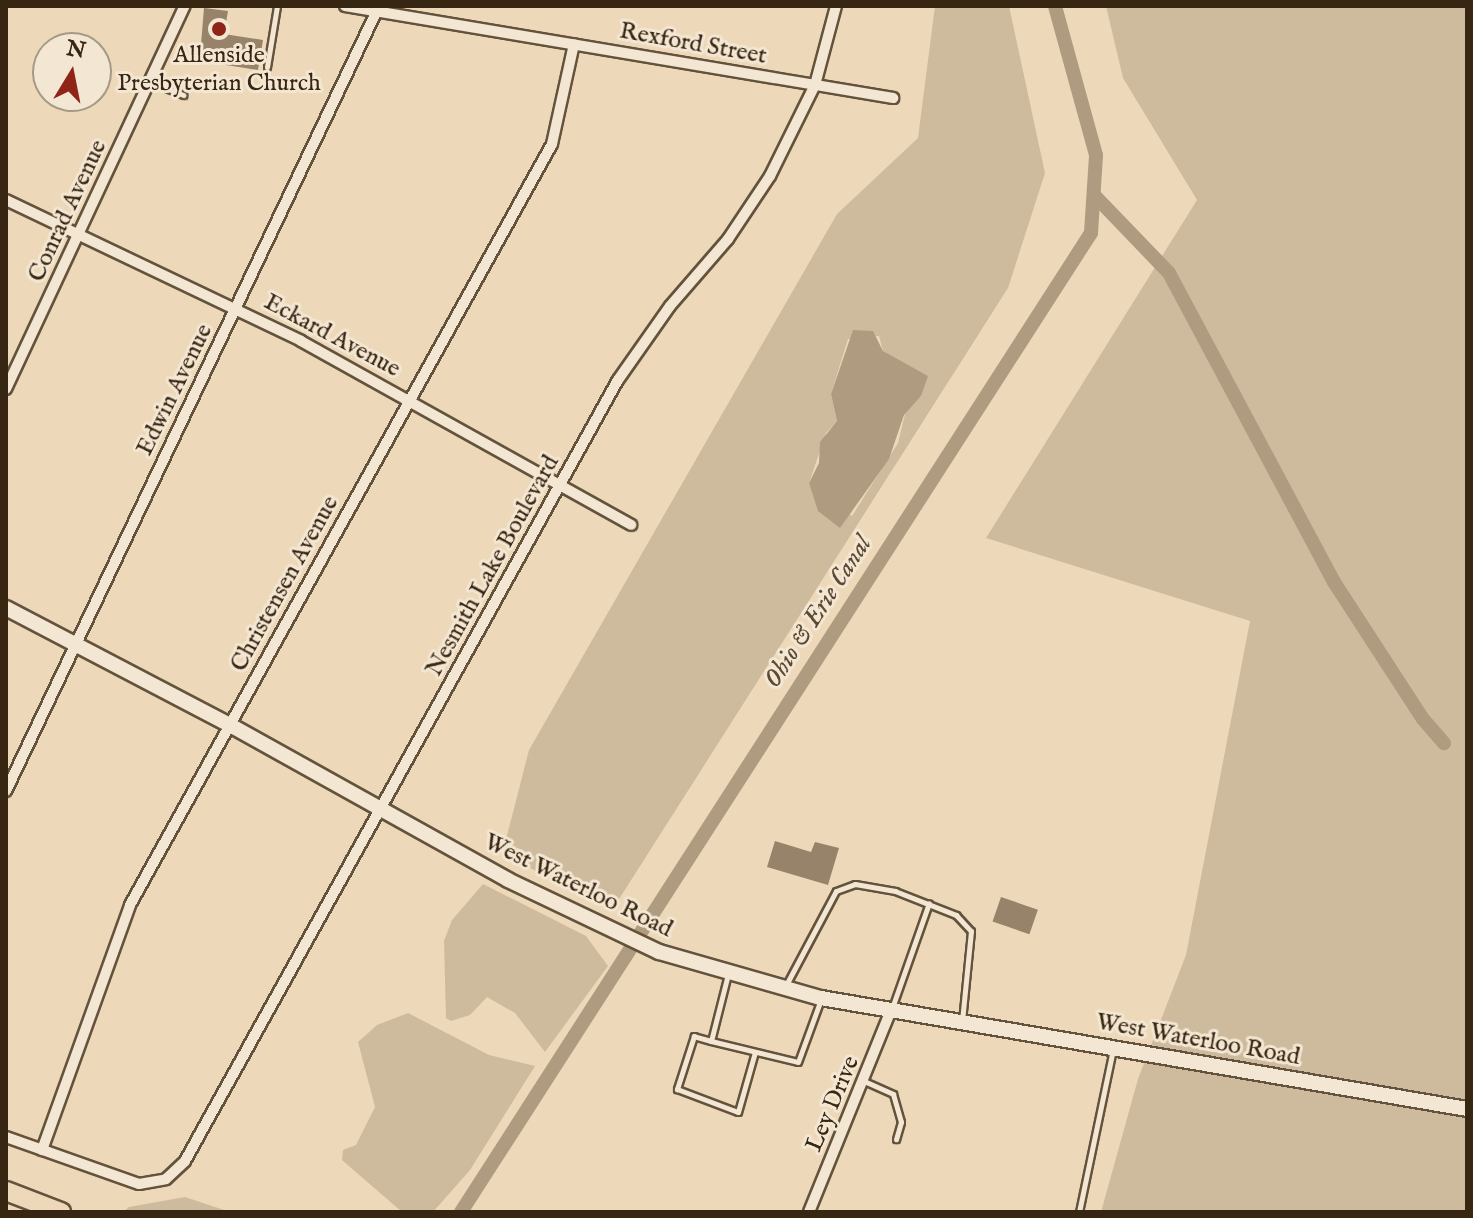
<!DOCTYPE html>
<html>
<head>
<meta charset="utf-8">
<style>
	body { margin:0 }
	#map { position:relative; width:1473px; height:1218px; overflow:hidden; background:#edd9b9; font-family:"IM FELL English",serif }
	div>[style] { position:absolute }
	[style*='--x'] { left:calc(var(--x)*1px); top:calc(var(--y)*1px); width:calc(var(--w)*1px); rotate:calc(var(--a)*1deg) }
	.green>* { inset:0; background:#cebb9d }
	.water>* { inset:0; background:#af9c80 }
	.canal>* { height:14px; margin:-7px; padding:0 7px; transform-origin:7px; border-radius:7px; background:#af9c80 }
	.building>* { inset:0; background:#968369; transform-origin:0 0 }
	.roads { filter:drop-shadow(2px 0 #64533c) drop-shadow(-2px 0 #64533c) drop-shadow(0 2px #64533c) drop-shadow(0 -2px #64533c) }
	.lane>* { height:5px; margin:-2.5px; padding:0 2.5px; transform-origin:2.5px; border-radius:2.5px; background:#f3e6d2 }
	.street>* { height:10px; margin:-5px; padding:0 5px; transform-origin:5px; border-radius:5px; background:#f3e6d2 }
	.secondary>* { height:14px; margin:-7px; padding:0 7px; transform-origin:7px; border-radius:7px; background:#f3e6d2 }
	.highway>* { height:18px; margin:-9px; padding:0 9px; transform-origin:9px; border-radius:9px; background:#edd9b9 }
	.dots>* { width:22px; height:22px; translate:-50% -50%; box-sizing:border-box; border:4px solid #f3e6d2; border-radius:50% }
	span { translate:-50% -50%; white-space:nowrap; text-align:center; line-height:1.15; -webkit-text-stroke:6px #f3e6d2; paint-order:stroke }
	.street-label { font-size:24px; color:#372612 }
	.poi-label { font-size:24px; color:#372612 }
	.water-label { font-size:26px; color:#5b4933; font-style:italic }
	.frame { position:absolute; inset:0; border:8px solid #372612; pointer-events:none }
	.north { position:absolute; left:32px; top:32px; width:80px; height:80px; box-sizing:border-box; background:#f3e6d2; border:2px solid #a89985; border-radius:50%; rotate:10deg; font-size:22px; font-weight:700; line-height:32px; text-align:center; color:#372612 }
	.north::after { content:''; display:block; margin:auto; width:28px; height:36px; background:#8f2418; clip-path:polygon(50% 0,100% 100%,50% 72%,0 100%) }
</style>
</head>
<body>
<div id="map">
	<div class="green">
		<div style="clip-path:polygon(evenodd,935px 6px,1009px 6px,1045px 173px,1008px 288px,614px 907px,502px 855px,529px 750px,837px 214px,918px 138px,935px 6px,879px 336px,883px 351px,919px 374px,921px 396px,906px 410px,898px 443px,852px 516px,809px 483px,826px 433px,837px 421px,831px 394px,848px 339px,879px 336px)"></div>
		<div style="clip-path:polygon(1106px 6px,1467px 6px,1467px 1212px,1101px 1212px,1138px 1079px,1186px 955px,1250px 621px,986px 538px,1197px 200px,1123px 78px)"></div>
		<div style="clip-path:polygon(483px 884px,586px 936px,608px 966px,545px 1052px,515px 1013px,487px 997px,470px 1015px,451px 1021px,446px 1018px,444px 941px,452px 920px)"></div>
		<div style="clip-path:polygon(408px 1013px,489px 1055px,535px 1066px,470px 1170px,433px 1212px,402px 1212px,342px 1160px,343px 1150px,356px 1145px,375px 1107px,358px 1042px,377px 1025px)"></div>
		<div style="clip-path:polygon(185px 1197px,230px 1212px,123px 1212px,129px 1207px)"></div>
	</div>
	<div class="water">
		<div style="clip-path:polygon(853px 330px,873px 331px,883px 351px,928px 376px,921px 396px,904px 415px,889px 459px,840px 528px,818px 511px,809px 483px,819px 463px,820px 442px,837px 421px,831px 394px)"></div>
	</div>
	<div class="canal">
		<div style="--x:1094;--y:195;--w:108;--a:46.1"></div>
		<div style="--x:1169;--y:273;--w:350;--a:61.9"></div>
		<div style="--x:1334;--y:582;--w:163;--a:57"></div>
		<div style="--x:1423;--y:719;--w:32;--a:49"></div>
		<div style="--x:461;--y:1212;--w:1164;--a:-57.24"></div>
		<div style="--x:1091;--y:233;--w:78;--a:-86.3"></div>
		<div style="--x:1096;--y:155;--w:155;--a:-105.4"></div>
	</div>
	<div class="building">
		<div style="clip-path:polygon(204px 8px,228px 11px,224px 34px,263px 40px,258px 70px,188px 59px,191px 43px,201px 44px)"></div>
		<div style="clip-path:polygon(775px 841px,811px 852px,815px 842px,839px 848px,828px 885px,767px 867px)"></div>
		<div style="left:1001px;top:897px;width:39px;height:26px;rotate:19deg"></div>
	</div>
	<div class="roads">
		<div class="lane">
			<div style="--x:267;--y:67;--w:62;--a:-80.7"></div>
			<div style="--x:151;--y:82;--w:35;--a:22"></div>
			<div style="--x:728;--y:974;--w:69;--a:104.2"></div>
			<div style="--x:711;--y:1041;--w:89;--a:13.6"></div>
			<div style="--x:798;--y:1062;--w:67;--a:-69.9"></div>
			<div style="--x:786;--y:985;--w:106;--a:-62"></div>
			<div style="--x:836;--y:891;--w:20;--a:-20"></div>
			<div style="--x:855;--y:884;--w:41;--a:9.9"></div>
			<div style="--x:895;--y:891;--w:66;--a:21.5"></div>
			<div style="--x:956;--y:915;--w:22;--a:47"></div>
			<div style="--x:971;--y:931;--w:90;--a:95.7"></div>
			<div style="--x:892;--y:1008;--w:111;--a:-70.6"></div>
			<div style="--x:711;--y:1041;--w:18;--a:-164"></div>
			<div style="--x:694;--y:1036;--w:56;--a:107.8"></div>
			<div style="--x:677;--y:1089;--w:65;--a:20.7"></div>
			<div style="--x:738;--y:1112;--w:62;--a:-74.2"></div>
			<div style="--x:864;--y:1081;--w:32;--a:24"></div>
			<div style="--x:893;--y:1094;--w:29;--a:74"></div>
			<div style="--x:901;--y:1122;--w:18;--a:106"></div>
			<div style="--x:1079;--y:1212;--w:167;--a:-78.2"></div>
		</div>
		<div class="street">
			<div style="--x:345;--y:6;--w:556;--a:9.53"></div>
			<div style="--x:6;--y:200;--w:327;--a:25.5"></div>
			<div style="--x:301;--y:341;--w:378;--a:29.1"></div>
			<div style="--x:6;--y:389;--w:423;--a:-65"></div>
			<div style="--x:6;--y:791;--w:869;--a:-64.58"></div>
			<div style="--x:6;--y:1137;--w:141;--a:19.5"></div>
			<div style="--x:139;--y:1184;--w:27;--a:-10"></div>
			<div style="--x:166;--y:1179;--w:26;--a:-43"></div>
			<div style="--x:185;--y:1161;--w:893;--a:-61"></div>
			<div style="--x:618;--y:380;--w:90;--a:-54.9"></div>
			<div style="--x:670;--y:306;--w:89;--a:-49.1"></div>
			<div style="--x:728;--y:239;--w:76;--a:-56.3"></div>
			<div style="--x:770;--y:176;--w:102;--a:-63.7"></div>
			<div style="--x:815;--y:85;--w:82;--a:-75.1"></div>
			<div style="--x:42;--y:1150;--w:260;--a:-70.2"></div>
			<div style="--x:130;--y:905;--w:870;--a:-60.99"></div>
			<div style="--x:552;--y:144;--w:102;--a:-77.6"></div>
			<div style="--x:809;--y:1212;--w:218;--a:-67.9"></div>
		</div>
		<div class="secondary">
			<div style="--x:6;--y:608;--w:253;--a:27.6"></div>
			<div style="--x:230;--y:725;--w:318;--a:29.1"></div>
			<div style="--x:508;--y:880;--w:167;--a:25.5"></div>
			<div style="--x:659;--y:952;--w:168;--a:15.9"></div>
			<div style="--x:821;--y:998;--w:655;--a:9.75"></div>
		</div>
		<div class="highway">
			<div style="--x:6;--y:1191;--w:59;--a:20.9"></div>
		</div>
	</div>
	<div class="dots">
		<div style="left:219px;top:29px;background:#8f2418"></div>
	</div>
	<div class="street-label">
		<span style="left:693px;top:44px;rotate:10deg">Rexford Street</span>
		<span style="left:68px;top:211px;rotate:-65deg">Conrad Avenue</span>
		<span style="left:332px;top:336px;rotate:28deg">Eckard Avenue</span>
		<span style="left:175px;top:390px;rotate:-64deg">Edwin Avenue</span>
		<span style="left:493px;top:566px;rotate:-61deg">Nesmith Lake Boulevard</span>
		<span style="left:285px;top:584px;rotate:-61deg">Christensen Avenue</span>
		<span style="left:578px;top:886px;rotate:26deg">West Waterloo Road</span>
		<span style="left:1198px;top:1040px;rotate:10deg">West Waterloo Road</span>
		<span style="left:833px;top:1104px;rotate:-67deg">Ley Drive</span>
	</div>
	<div class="poi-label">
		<span style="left:219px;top:70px">Allenside<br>Presbyterian Church</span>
	</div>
	<div class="water-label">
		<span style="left:818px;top:612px;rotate:-57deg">Ohio &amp; Erie Canal</span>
	</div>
	<div class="frame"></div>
	<div class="north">N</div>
</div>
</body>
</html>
